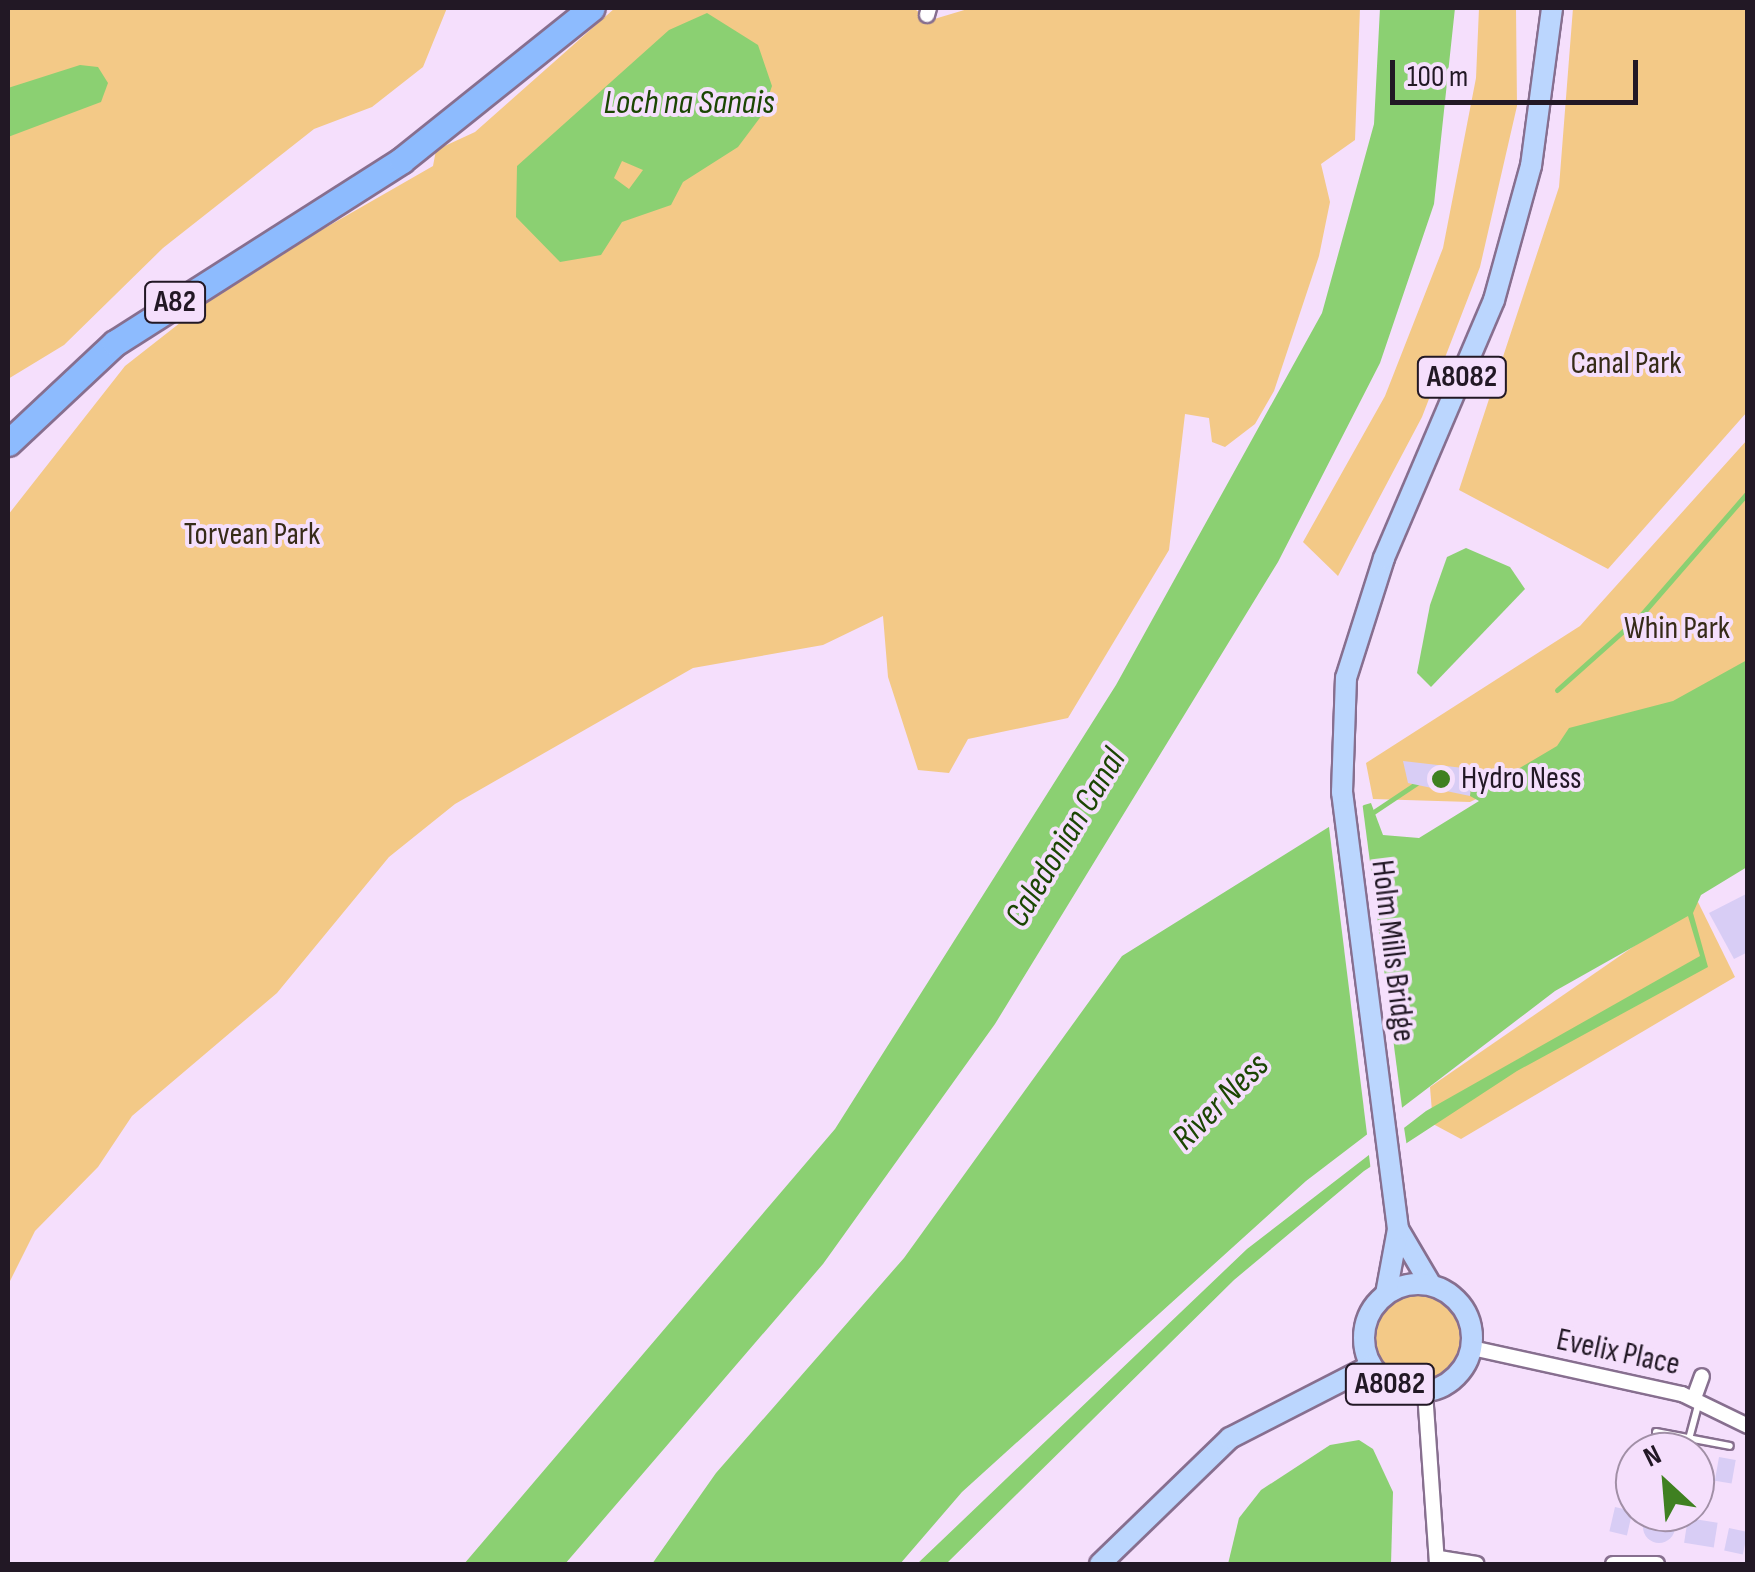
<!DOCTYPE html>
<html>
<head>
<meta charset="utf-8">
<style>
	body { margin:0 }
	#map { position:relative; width:1755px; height:1572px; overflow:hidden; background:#f5dffc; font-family:"Sofia Sans Condensed",sans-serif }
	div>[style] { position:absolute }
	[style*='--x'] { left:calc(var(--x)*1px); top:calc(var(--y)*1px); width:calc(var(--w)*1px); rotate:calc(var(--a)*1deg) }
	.green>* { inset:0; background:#f3c987 }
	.round { border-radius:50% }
	.water>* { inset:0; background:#8bd072 }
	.pier>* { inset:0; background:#f5dffc }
	.stream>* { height:5px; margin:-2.5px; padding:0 2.5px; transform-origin:2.5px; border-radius:2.5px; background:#8bd072 }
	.building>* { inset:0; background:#d8cdf5; transform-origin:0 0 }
	.roads { filter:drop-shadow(2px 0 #876f8f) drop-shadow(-2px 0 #876f8f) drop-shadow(0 2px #876f8f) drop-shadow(0 -2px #876f8f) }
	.lane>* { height:6px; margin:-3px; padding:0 3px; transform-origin:3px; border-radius:3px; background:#fff }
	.street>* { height:14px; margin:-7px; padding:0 7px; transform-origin:7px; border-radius:7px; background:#fff }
	.primary>* { height:20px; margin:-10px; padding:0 10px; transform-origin:10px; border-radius:10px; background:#bbd6fe }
	.primary>.ring { margin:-10px; padding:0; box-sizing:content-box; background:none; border:20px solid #bbd6fe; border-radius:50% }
	.highway>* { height:25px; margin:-12.5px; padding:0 12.5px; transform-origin:12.5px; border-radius:12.5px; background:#8dbbfe }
	.dots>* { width:28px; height:28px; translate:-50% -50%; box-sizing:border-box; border:5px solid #f5dffc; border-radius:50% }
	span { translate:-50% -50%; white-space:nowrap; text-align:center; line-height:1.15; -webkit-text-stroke:8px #f5dffc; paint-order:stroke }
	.shield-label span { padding:2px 8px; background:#f5dffc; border:2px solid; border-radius:8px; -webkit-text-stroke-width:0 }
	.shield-label { font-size:30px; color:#221825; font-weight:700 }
	.park-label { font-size:32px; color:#362b18 }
	.poi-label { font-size:32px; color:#221825 }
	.left { translate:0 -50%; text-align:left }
	.street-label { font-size:32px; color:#221825 }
	.water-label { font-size:35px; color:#1b4603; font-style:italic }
	.frame { position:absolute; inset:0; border:10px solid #221825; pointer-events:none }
	.north { position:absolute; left:1615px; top:1432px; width:100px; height:100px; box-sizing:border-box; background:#f5dffc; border:2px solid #a18fa6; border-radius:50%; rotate:334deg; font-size:28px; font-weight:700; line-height:40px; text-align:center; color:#221825 }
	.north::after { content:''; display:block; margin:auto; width:35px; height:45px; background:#3f8021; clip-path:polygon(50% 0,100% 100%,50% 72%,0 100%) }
	.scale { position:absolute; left:1390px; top:60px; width:248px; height:45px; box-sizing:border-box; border:5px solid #221825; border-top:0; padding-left:12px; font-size:30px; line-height:35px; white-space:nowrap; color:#221825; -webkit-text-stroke:8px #f5dffc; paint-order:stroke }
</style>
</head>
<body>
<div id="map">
	<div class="green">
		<div style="clip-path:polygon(8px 8px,447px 8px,423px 67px,372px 107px,314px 129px,163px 248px,64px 345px,8px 379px)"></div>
		<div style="clip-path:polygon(615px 8px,913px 8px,931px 20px,971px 8px,1360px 8px,1355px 140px,1321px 164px,1330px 202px,1319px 256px,1274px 391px,1255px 424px,1225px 447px,1212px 442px,1209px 418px,1185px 414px,1169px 550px,1068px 718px,968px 739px,949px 773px,918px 770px,888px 677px,883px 616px,823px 645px,693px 668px,455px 804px,389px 857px,277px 993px,132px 1116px,98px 1167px,35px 1231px,8px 1285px,8px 515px,125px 366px,236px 279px,433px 166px,436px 150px,475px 132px)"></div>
		<div style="clip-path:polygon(1479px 8px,1516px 8px,1517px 106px,1480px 267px,1422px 417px,1338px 576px,1303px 542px,1385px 396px,1443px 248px,1476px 78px)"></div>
		<div style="clip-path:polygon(1573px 8px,1747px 8px,1747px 412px,1608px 569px,1459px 490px,1559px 187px)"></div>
		<div style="clip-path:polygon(1747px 440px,1747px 669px,1470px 802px,1373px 799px,1366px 763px,1580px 626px)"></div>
		<div style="clip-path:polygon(1698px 902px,1735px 977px,1461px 1139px,1433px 1124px,1430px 1087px)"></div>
		<div class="round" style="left:1375px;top:1294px;width:88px;height:88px"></div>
	</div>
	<div class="water">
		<div style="clip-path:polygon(1380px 8px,1455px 8px,1434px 204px,1380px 363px,1278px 562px,995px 1024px,823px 1264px,565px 1564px,464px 1564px,835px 1129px,1116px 685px,1322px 313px,1374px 124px)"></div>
		<div style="clip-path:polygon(evenodd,707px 13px,758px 45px,772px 86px,762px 115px,738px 147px,683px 182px,671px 205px,622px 222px,601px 255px,560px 262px,516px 217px,517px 166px,669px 30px,707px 13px,622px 161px,643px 170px,629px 189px,614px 178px,622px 161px)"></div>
		<div style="clip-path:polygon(80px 65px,98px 67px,108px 83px,101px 102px,8px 137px,8px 88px)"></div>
		<div style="clip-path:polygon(1466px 548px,1510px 567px,1525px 589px,1431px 687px,1417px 673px,1430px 605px,1447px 557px)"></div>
		<div style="clip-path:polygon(1747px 660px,1747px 867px,1701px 895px,1693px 913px,1708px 967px,1517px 1071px,1364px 1171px,1234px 1280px,946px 1564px,917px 1564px,1247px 1249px,1426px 1111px,1700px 956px,1688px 916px,1555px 991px,1306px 1181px,962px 1492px,900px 1564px,652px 1564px,716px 1473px,904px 1258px,1122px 956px,1364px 805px,1371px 803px,1383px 835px,1419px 838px,1479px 801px,1470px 796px,1472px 769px,1508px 775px,1557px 746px,1569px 728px,1673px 701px)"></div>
		<div style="clip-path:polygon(1359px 1440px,1373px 1449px,1393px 1492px,1391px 1564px,1228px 1564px,1239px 1518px,1261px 1490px,1330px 1445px)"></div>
	</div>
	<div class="pier">
		<div style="clip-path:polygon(1362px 801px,1403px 1115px,1368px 1142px,1328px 819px)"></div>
		<div style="clip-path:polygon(1403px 1121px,1407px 1147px,1371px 1172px,1368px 1147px)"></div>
	</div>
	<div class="stream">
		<div style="--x:1557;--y:690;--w:114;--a:-41.8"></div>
		<div style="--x:1642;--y:614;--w:162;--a:-49"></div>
		<div style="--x:1372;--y:813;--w:54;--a:-33.7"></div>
	</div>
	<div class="building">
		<div style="clip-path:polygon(1403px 761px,1472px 769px,1470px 796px,1408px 783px)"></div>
		<div style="clip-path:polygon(1748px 893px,1748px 952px,1734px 959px,1709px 913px)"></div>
		<div style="clip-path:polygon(1648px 1444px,1663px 1447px,1662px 1452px,1646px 1452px)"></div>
		<div style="clip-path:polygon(1695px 1452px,1706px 1453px,1702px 1479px,1695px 1478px)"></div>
		<div style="left:1719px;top:1457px;width:17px;height:24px;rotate:10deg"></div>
		<div style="left:1615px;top:1507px;width:18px;height:25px;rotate:13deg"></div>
		<div class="round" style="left:1643px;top:1511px;width:32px;height:32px"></div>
		<div style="left:1688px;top:1518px;width:30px;height:25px;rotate:9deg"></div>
		<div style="left:1729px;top:1528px;width:19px;height:23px;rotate:12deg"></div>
	</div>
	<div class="roads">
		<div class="lane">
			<div style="--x:1656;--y:1432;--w:75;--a:10.7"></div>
			<div style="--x:1689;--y:1439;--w:39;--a:-75"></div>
		</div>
		<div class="street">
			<div style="--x:927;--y:15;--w:7;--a:-74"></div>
			<div style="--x:1472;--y:1348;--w:215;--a:12.4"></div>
			<div style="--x:1682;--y:1394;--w:73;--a:25.9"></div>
			<div style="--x:1425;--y:1392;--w:172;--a:86"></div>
			<div style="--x:1694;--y:1398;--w:23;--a:-70"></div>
			<div style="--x:1439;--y:1558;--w:38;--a:9"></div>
			<div style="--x:1613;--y:1564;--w:44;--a:0"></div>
		</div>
		<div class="primary">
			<div style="--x:1398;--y:1229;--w:65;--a:59.5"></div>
			<div class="ring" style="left:1364px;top:1284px;width:88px;height:88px"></div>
			<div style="--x:1386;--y:1294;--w:66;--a:-79.5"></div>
			<div style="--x:1398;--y:1229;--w:441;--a:-97.3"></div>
			<div style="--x:1342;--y:792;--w:114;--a:-88"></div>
			<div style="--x:1346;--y:678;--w:126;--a:-72.4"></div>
			<div style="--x:1384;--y:558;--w:280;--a:-66.9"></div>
			<div style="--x:1494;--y:300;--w:139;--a:-74.6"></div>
			<div style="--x:1531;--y:166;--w:159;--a:-82.4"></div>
			<div style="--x:1100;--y:1564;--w:181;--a:-44.1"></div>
			<div style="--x:1230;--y:1438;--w:158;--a:-27.1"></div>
		</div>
		<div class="highway">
			<div style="--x:8;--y:443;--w:146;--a:-43.1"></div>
			<div style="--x:115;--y:343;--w:340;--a:-32.5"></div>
			<div style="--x:402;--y:160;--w:243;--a:-38.7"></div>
		</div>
	</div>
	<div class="dots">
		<div style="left:1441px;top:779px;background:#3f8021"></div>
	</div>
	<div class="shield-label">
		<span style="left:175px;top:302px">A82</span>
		<span style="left:1462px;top:377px">A8082</span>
		<span style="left:1390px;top:1384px">A8082</span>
	</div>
	<div class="park-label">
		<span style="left:1626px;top:364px">Canal Park</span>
		<span style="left:252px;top:535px">Torvean Park</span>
		<span style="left:1677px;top:629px">Whin Park</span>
	</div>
	<div class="poi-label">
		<span class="left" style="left:1461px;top:779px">Hydro Ness</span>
	</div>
	<div class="street-label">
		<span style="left:1392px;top:951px;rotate:83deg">Holm Mills Bridge</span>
		<span style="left:1618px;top:1353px;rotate:12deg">Evelix Place</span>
	</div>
	<div class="water-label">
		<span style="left:689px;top:103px">Loch na Sanais</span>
		<span style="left:1066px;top:838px;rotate:-59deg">Caledonian Canal</span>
		<span style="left:1221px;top:1102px;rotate:-45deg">River Ness</span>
	</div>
	<div class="frame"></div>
	<div class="north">N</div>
	<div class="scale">100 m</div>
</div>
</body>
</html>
